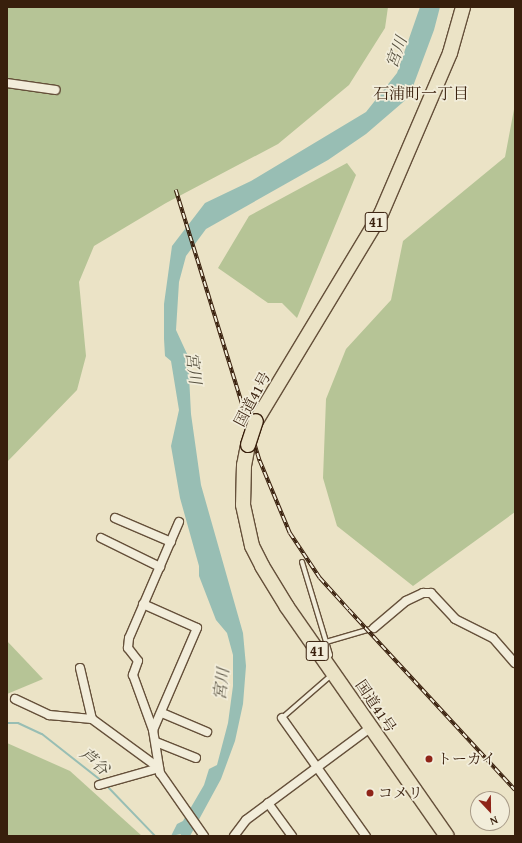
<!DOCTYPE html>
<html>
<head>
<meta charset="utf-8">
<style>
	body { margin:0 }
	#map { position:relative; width:522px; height:843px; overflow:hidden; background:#ebe3c6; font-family:"Gentium Book Plus","Noto Serif JP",serif }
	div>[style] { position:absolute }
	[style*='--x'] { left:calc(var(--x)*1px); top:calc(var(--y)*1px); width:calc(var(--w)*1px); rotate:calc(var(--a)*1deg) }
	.green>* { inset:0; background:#b6c496 }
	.water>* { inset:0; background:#98beb4 }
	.stream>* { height:2px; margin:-1px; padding:0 1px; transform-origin:1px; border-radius:1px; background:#98beb4 }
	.roads { filter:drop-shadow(1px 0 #65503a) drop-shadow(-1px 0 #65503a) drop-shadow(0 1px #65503a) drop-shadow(0 -1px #65503a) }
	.service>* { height:4px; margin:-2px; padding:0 2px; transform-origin:2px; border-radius:2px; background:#f2edda }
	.minor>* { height:8px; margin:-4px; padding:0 4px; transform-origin:4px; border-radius:4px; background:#f2edda }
	.trunk>* { height:14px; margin:-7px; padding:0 7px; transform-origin:7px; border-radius:7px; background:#ebe3c6 }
	.rail>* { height:3.5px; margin-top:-1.75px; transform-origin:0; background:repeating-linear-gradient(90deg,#f2edda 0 6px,#381f0c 0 12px); box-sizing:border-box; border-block:1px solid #381f0c }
	.bridges { filter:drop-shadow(1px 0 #381f0c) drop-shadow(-1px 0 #381f0c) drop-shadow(0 1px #381f0c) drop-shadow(0 -1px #381f0c) }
	.trunk-bridge>* { height:14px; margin:-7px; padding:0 7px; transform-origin:7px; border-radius:7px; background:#ebe3c6 }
	.dots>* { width:11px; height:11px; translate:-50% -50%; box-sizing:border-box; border:2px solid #f2edda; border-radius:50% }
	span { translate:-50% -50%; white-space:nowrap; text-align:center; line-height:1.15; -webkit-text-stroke:3.5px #f2edda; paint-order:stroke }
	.shield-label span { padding:1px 3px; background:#f2edda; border:1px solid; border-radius:3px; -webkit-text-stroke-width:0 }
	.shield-label { font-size:14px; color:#381f0c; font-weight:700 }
	.street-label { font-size:15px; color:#381f0c }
	.poi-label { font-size:15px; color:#381f0c }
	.left { translate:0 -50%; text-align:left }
	.water-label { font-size:16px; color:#554f3e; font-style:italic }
	.neighbourhood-label { font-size:16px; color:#381f0c }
	.frame { position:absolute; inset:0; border:8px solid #381f0c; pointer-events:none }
	.north { position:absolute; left:470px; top:791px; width:40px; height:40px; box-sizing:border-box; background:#f2edda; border:1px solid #a89b88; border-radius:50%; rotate:158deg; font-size:11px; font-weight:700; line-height:16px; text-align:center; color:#381f0c }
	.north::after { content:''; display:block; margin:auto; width:14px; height:18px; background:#8f2418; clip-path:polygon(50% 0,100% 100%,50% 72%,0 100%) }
</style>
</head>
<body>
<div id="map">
	<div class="green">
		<div style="clip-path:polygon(7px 7px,388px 7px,385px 28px,349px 85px,278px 144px,166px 203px,94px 246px,79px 282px,86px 356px,77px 390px,7px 462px)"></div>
		<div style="clip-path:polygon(515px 104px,515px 512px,413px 586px,337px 526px,323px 478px,326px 399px,346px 349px,391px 300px,403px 241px,505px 157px)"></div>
		<div style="clip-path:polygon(347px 163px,356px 175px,297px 318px,282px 303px,268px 303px,218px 268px,249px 216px)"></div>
		<div style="clip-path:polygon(7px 641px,43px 679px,7px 694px)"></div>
		<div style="clip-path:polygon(7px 743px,70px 771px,142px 836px,7px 836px)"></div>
	</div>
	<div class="water">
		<div style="clip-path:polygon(420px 7px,440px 7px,434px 30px,409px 97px,366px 134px,328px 160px,206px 229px,186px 256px,179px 282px,176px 330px,188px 356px,191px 414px,201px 485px,243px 633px,246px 666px,243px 704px,235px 741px,221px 779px,190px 836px,180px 836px,181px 834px,171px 836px,177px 824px,183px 821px,204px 785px,209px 769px,217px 765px,228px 723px,233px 686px,233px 655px,227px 633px,216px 620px,199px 576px,199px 566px,180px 498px,171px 446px,179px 410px,171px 361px,165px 356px,164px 339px,164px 304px,172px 246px,205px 203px,251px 181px,366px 112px,397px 73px)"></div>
	</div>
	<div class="stream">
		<div style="--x:7;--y:723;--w:11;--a:0"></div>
		<div style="--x:18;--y:723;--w:26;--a:25"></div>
		<div style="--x:42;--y:734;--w:78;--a:38.2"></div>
		<div style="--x:106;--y:785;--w:71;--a:46.1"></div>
	</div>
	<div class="roads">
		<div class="service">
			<div style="--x:302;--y:562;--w:97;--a:73.2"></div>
			<div style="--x:330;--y:655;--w:6;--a:121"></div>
			<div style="--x:326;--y:642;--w:50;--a:-16.3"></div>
			<div style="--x:282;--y:718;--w:61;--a:-41"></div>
		</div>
		<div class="minor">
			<div style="--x:7;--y:83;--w:49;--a:8.1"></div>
			<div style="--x:115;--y:518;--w:61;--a:23.2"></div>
			<div style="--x:179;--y:522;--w:126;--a:113.3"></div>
			<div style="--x:129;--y:638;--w:10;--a:96"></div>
			<div style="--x:128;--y:648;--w:16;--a:52"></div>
			<div style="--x:138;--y:661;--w:15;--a:110"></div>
			<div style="--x:133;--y:675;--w:59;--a:70"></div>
			<div style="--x:153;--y:730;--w:44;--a:80.8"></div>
			<div style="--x:160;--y:773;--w:77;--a:55.1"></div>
			<div style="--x:101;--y:538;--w:66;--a:26.2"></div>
			<div style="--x:143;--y:604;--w:59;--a:24"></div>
			<div style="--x:197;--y:628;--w:111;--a:113.3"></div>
			<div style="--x:374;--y:628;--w:42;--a:-40.2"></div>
			<div style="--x:406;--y:601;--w:19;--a:-25"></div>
			<div style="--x:423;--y:593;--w:8;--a:0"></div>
			<div style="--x:431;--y:593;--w:35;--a:47"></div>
			<div style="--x:455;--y:619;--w:42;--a:26.6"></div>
			<div style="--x:493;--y:638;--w:33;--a:49"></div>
			<div style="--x:80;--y:668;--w:52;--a:76.8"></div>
			<div style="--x:15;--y:699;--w:38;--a:25"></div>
			<div style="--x:49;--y:715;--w:43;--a:5.3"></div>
			<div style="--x:92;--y:719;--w:83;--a:36.2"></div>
			<div style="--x:162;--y:713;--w:49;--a:22.9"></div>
			<div style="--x:282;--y:718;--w:145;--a:54.6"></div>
			<div style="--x:156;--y:742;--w:43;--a:21.8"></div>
			<div style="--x:99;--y:785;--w:62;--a:-15.8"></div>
			<div style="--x:268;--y:803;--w:41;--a:54"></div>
			<div style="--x:234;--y:836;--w:20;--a:-53"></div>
			<div style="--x:246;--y:820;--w:154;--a:-36.6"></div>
		</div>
		<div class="trunk">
			<div style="--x:256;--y:421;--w:242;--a:-58.9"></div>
			<div style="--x:381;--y:214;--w:175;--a:-66.8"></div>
			<div style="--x:450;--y:53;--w:48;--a:-74.2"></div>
			<div style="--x:248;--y:445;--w:20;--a:101"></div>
			<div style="--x:244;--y:465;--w:40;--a:91.4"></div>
			<div style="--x:243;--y:505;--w:42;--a:77.6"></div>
			<div style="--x:252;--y:546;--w:22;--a:63"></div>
			<div style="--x:262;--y:566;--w:48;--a:58.6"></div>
			<div style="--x:287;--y:607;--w:279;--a:55.1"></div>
		</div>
	</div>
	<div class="rail">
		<div style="--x:176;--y:190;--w:284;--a:72.8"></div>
		<div style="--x:260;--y:461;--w:78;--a:67.4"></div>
		<div style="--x:290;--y:533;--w:54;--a:56.3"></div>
		<div style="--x:320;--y:578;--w:43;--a:47.8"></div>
		<div style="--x:349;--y:610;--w:245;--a:47.3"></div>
	</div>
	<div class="bridges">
		<div class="trunk-bridge">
			<div style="--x:248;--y:445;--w:25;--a:-72"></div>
		</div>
	</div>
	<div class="dots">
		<div style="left:429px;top:759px;background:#8f2418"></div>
		<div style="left:370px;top:793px;background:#8f2418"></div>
	</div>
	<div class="shield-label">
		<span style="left:376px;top:222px">41</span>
		<span style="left:317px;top:651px">41</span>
	</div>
	<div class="street-label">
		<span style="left:252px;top:399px;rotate:-62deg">国道41号</span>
		<span style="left:376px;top:706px;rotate:56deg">国道41号</span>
	</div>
	<div class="poi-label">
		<span class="left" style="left:437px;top:759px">トーカイ</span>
		<span class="left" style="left:378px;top:793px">コメリ</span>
	</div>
	<div class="water-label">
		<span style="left:396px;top:52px;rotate:-70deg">宮川</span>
		<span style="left:194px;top:368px;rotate:83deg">宮川</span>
		<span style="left:221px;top:684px;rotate:-83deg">宮川</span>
		<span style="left:95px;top:761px;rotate:41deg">芦谷</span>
	</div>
	<div class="neighbourhood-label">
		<span style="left:421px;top:93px">石浦町一丁目</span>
	</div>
	<div class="frame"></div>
	<div class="north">N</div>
</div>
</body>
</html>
